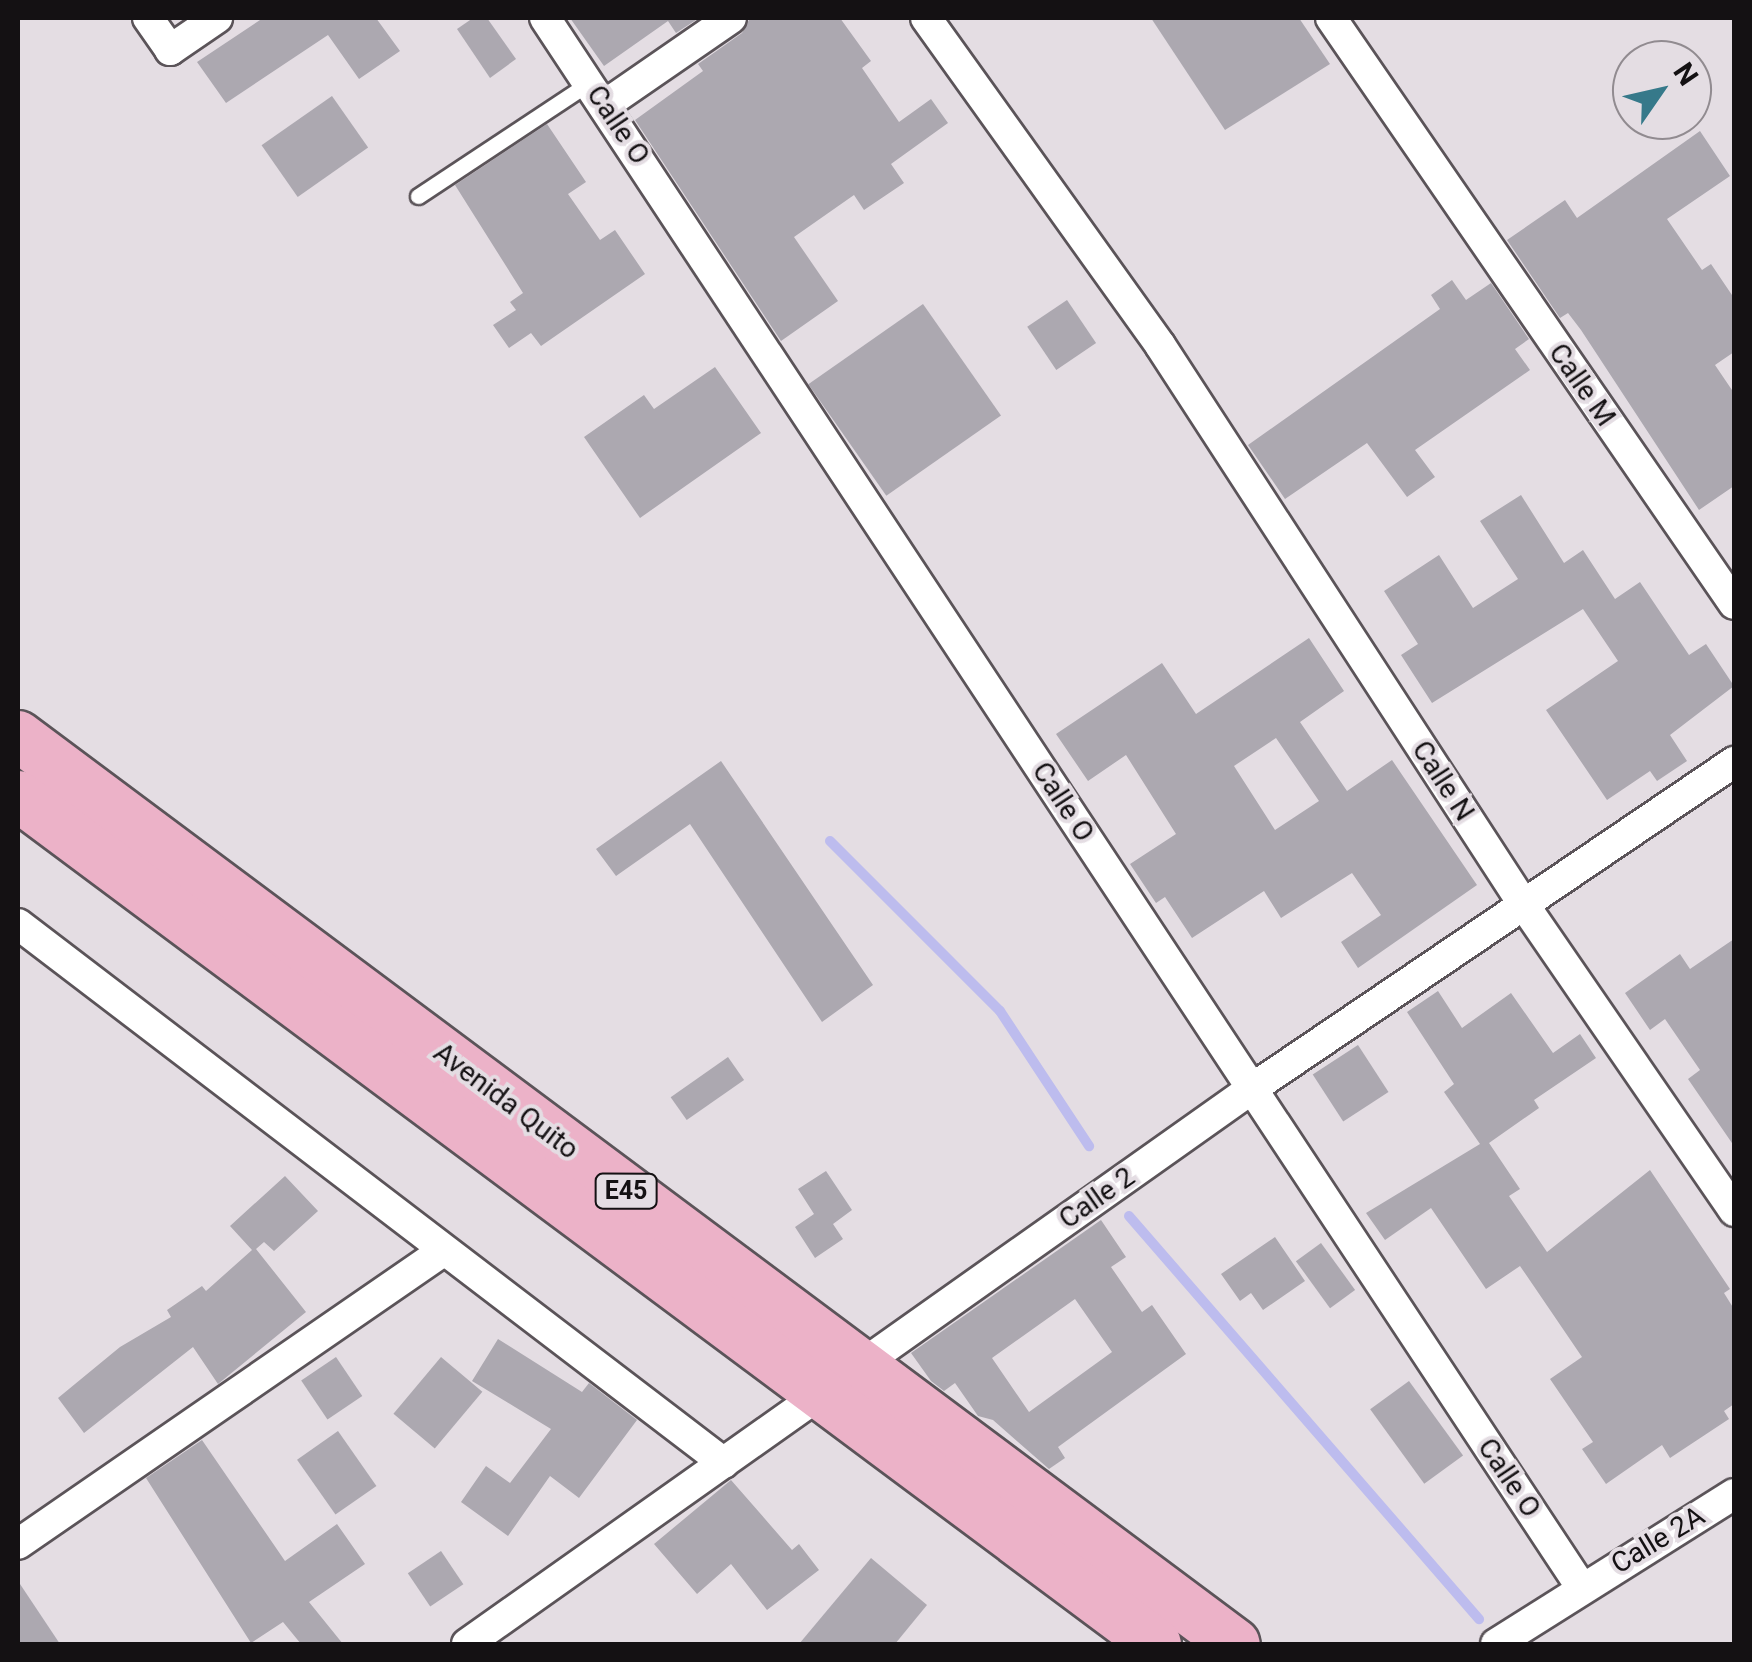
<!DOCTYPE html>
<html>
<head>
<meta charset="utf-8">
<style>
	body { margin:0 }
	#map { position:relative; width:1752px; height:1662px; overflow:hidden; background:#e4dde3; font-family:Roboto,sans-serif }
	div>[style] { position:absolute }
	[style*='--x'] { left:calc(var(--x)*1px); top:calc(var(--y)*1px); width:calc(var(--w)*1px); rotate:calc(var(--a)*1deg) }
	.stream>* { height:10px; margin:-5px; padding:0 5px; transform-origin:5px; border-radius:5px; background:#bdbcee }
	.building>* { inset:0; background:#aca8b0; transform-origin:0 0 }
	.roads { filter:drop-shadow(2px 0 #5b5459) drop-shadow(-2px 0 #5b5459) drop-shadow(0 2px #5b5459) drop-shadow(0 -2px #5b5459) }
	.service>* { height:15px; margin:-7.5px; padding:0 7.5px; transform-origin:7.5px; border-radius:7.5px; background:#fff }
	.minor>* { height:30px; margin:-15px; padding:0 15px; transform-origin:15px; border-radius:15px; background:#fff }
	.trunk>* { height:50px; margin:-25px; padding:0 25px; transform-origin:25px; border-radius:25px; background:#ecb2c8 }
	span { translate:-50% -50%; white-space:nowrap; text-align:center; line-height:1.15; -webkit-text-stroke:8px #e4dde3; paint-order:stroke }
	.shield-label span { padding:2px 8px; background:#e4dde3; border:2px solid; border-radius:8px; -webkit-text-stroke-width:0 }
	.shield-label { font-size:25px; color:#141113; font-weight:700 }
	.street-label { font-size:28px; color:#141113 }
	.frame { position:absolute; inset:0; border:20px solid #141113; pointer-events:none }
	.north { position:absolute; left:1612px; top:40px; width:100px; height:100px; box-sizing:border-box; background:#e4dde3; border:2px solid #918b90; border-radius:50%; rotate:56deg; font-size:28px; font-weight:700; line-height:40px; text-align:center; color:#141113 }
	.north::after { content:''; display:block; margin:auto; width:35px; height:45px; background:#36798a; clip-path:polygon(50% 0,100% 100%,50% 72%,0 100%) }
</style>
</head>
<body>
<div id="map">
	<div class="stream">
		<div style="--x:830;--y:841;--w:240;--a:45"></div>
		<div style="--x:1000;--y:1011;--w:162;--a:56.6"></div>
		<div style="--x:1129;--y:1216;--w:534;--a:49.03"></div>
	</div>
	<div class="building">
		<div style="clip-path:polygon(263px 18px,376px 18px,400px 51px,359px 79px,328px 35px,226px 103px,197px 62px)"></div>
		<div style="clip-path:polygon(473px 18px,487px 18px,516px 59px,490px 78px,457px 29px)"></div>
		<div style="clip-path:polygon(570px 18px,699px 18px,676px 33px,668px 21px,604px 66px)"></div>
		<div style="clip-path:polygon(750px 18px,840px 18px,871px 61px,862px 68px,899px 122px,931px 99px,948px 123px,891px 164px,904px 183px,864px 210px,854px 195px,794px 237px,838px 301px,781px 341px,635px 120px,703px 71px,698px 64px,742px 33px)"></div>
		<div style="clip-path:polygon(1151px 18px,1299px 18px,1330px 64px,1225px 130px)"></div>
		<div style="left:332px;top:96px;width:63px;height:86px;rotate:55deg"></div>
		<div style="clip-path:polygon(547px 124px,586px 182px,568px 194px,600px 240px,615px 230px,645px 274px,541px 346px,531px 333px,509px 348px,493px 325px,516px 310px,510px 302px,523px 293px,455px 185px)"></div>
		<div style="clip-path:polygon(1700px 131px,1730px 176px,1667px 219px,1702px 270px,1711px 264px,1734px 298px,1734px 352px,1715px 365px,1734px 393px,1734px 486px,1699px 510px,1581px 330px,1568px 313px,1560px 318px,1507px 240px,1565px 200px,1577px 218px)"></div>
		<div style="clip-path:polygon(1452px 280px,1466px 300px,1491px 283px,1529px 339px,1515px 349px,1530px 370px,1415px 450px,1435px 477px,1407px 497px,1367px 443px,1285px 499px,1248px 445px,1440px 309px,1431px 295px)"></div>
		<div style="left:1067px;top:300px;width:52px;height:48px;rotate:56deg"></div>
		<div style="left:923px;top:304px;width:136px;height:140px;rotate:55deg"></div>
		<div style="clip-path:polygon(715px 367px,761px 433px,640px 518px,584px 437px,644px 395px,654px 409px)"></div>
		<div style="clip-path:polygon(1521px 495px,1564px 563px,1583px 550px,1615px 599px,1640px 582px,1689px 655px,1706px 644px,1734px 686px,1670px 735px,1687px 761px,1657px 781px,1650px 771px,1607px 800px,1546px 710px,1618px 661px,1583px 609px,1432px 703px,1401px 655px,1418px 644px,1384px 591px,1439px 555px,1473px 608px,1518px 579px,1480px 521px)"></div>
		<div style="clip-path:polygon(evenodd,1309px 638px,1344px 691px,1300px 722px,1347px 791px,1392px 760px,1477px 885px,1358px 968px,1341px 942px,1381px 915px,1352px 873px,1281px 918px,1264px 891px,1192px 938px,1165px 897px,1156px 903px,1130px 864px,1176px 834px,1126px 755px,1088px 781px,1056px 734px,1162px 663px,1196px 714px,1309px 638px,1276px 738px,1319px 801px,1275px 830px,1234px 766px,1276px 738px)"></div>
		<div style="clip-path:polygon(721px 761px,873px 985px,822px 1022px,690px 824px,616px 876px,596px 849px)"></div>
		<div style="clip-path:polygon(1734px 939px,1734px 1146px,1688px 1079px,1700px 1070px,1665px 1019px,1650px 1030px,1625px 993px,1680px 954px,1690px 969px)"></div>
		<div style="clip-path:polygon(1438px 991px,1462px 1028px,1511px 993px,1553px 1053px,1580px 1034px,1596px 1058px,1534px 1100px,1539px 1108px,1489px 1143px,1520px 1189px,1509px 1196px,1547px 1252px,1650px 1170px,1730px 1289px,1724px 1293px,1734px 1309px,1734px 1404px,1724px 1411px,1729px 1419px,1670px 1458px,1662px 1445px,1606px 1484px,1582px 1449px,1593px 1442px,1550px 1379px,1582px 1357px,1520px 1266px,1486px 1289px,1431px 1208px,1385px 1240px,1366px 1213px,1480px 1144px,1444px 1092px,1454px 1084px,1407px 1012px)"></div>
		<div style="left:1358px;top:1045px;width:56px;height:54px;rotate:57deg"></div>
		<div style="left:728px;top:1057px;width:28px;height:70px;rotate:55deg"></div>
		<div style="clip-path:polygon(826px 1171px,852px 1210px,833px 1224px,843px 1239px,815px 1258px,795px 1227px,814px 1214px,798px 1189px)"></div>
		<div style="clip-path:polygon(285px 1176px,318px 1211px,274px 1251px,264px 1242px,256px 1249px,306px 1312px,218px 1384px,193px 1347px,84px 1433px,58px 1398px,120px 1347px,171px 1317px,167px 1310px,202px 1286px,206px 1291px,252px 1250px,230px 1226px)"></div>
		<div style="clip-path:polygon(evenodd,1101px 1220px,1126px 1257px,1111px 1267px,1142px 1312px,1152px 1305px,1186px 1354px,1058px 1447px,1065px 1458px,1049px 1469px,993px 1420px,978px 1416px,955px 1383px,944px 1391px,931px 1381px,911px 1353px,1101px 1220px,1075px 1299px,1112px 1352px,1029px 1412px,992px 1358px,1075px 1299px)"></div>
		<div style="clip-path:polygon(1275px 1237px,1305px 1281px,1263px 1310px,1251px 1293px,1240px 1301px,1221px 1274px)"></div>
		<div style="left:1321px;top:1243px;width:58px;height:31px;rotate:54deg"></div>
		<div style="clip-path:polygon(498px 1339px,582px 1392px,589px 1383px,637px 1420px,579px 1498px,550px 1476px,508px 1536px,461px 1502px,486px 1466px,510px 1483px,551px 1429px,472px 1381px)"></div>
		<div style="left:336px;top:1357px;width:47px;height:42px;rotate:56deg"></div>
		<div style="left:441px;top:1357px;width:54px;height:74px;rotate:40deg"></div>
		<div style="left:1409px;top:1381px;width:92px;height:48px;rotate:54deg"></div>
		<div style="left:338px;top:1431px;width:67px;height:50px;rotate:55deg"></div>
		<div style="clip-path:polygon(202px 1440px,285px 1561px,337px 1524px,365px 1564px,309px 1602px,343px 1644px,301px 1644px,283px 1622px,251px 1643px,146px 1478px)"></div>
		<div style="clip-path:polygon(731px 1480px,792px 1550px,799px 1544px,819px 1570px,767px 1610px,731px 1564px,697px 1594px,654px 1544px)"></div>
		<div style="left:441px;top:1551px;width:40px;height:40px;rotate:56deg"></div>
		<div style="clip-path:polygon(871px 1558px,927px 1605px,895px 1644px,799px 1644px)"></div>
		<div style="clip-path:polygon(18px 1581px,60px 1644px,18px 1644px)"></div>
	</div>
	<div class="roads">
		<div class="service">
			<div style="--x:418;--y:196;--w:206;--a:-33.5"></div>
		</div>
		<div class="minor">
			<div style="--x:148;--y:18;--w:39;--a:55"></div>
			<div style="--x:170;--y:50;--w:57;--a:-34.2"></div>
			<div style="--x:545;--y:18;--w:1880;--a:56.56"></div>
			<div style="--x:926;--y:18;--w:402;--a:54.4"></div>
			<div style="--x:1160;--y:345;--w:664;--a:56.98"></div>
			<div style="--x:1522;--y:902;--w:375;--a:55.5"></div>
			<div style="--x:1331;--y:18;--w:711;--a:55.48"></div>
			<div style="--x:605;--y:105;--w:153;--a:-34.6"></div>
			<div style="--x:18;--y:924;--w:888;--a:37.36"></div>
			<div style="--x:18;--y:1544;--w:516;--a:-34.58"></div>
			<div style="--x:467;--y:1644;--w:959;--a:-35.28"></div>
			<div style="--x:1250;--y:1090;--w:585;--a:-34.12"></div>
			<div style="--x:1496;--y:1644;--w:281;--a:-32.2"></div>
		</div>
		<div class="trunk">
			<div style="--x:18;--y:736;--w:1518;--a:36.73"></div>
			<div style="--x:18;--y:796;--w:1419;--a:36.69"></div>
		</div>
	</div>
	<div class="shield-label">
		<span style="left:626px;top:1191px">E45</span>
	</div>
	<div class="street-label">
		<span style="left:618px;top:125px;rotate:56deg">Calle O</span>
		<span style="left:1582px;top:385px;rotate:55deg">Calle M</span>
		<span style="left:1443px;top:781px;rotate:57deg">Calle N</span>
		<span style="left:1063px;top:802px;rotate:57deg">Calle O</span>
		<span style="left:506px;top:1101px;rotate:37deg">Avenida Quito</span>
		<span style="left:1097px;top:1198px;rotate:-35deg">Calle 2</span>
		<span style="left:1509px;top:1478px;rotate:56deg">Calle O</span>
		<span style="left:1658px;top:1540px;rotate:-31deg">Calle 2A</span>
	</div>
	<div class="frame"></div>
	<div class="north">N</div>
</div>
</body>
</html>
